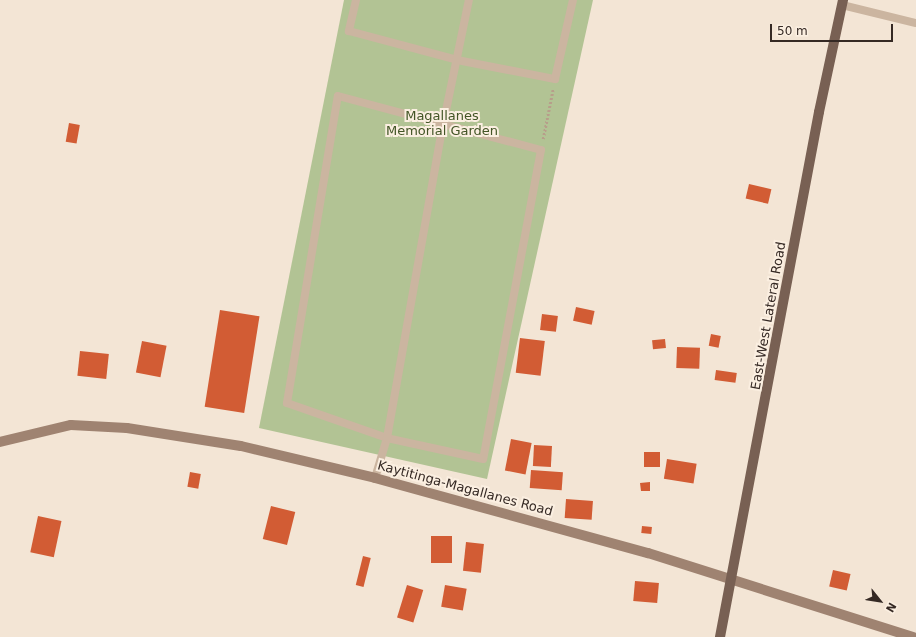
<!DOCTYPE html>
<html>
<head>
<meta charset="utf-8">
<style>
	body { margin:0 }
	#map { position:relative; width:916px; height:637px; overflow:hidden; background:#f3e5d5; font-family:"DejaVu Sans",sans-serif }
	div>[style] { position:absolute }
	[style*='--x'] { left:calc(var(--x)*1px); top:calc(var(--y)*1px); width:calc(var(--w)*1px); rotate:calc(var(--a)*1deg) }
	.green>* { inset:0; background:#b2c394 }
	.building>* { inset:0; background:#d25c34; transform-origin:0 0 }
	.path>* { height:2.5px; margin-top:-1.25px; transform-origin:0; background:repeating-linear-gradient(90deg,#b79e8a 0 2px,transparent 0 4px) }
	.service>* { height:8px; margin:-4px; padding:0 4px; transform-origin:4px; border-radius:4px; background:#cbb5a0 }
	.secondary>* { height:10px; margin:-5px; padding:0 5px; transform-origin:5px; border-radius:5px; background:#9f8371 }
	.primary>* { height:10px; margin:-5px; padding:0 5px; transform-origin:5px; border-radius:5px; background:#786053 }
	span { translate:-50% -50%; white-space:nowrap; text-align:center; line-height:1.15; -webkit-text-stroke:4px #fbefe1; paint-order:stroke }
	.park-label { font-size:13px; color:#435526 }
	.street-label { font-size:13px; color:#352924 }
	.north { position:absolute; left:860px; top:581px; width:40px; height:40px; -webkit-text-stroke:3px #fbefe1; paint-order:stroke; rotate:120deg; font-size:11px; font-weight:700; line-height:16px; text-align:center; color:#352924 }
	.north::after { content:''; display:block; margin:auto; width:14px; height:18px; background:#352924; clip-path:polygon(50% 0,100% 100%,50% 72%,0 100%) }
	.scale { position:absolute; left:770px; top:24px; width:123px; height:18px; box-sizing:border-box; border:2px solid #352924; border-top:0; padding-left:5px; font-size:12px; line-height:14px; white-space:nowrap; color:#352924; -webkit-text-stroke:3px #fbefe1; paint-order:stroke }
</style>
</head>
<body>
<div id="map">
	<div class="green">
		<div style="clip-path:polygon(344px 0,593px 0,487px 479px,259px 428px)"></div>
	</div>
	<div class="building">
		<div style="left:69px;top:123px;width:11px;height:19px;rotate:10deg"></div>
		<div style="left:749px;top:184px;width:23px;height:15px;rotate:13deg"></div>
		<div style="left:576px;top:307px;width:19px;height:14px;rotate:12deg"></div>
		<div style="left:220px;top:310px;width:40px;height:98px;rotate:9deg"></div>
		<div style="left:542px;top:314px;width:16px;height:16px;rotate:7deg"></div>
		<div style="left:711px;top:334px;width:10px;height:12px;rotate:11deg"></div>
		<div style="left:520px;top:338px;width:25px;height:35px;rotate:7deg"></div>
		<div style="left:665px;top:339px;width:9px;height:13px;rotate:84deg"></div>
		<div style="left:142px;top:341px;width:25px;height:32px;rotate:11deg"></div>
		<div style="left:677px;top:347px;width:23px;height:21px;rotate:2deg"></div>
		<div style="left:80px;top:351px;width:29px;height:25px;rotate:6deg"></div>
		<div style="left:716px;top:370px;width:21px;height:10px;rotate:8deg"></div>
		<div style="left:511px;top:439px;width:21px;height:32px;rotate:11deg"></div>
		<div style="left:534px;top:445px;width:18px;height:21px;rotate:3deg"></div>
		<div style="left:644px;top:452px;width:16px;height:15px"></div>
		<div style="left:667px;top:459px;width:30px;height:20px;rotate:9deg"></div>
		<div style="left:531px;top:470px;width:32px;height:18px;rotate:4deg"></div>
		<div style="left:190px;top:472px;width:11px;height:15px;rotate:10deg"></div>
		<div style="clip-path:polygon(650px 482px,650px 491px,641px 491px,640px 483px)"></div>
		<div style="left:566px;top:499px;width:27px;height:19px;rotate:4deg"></div>
		<div style="left:271px;top:506px;width:25px;height:34px;rotate:14deg"></div>
		<div style="left:38px;top:516px;width:24px;height:37px;rotate:12deg"></div>
		<div style="left:642px;top:526px;width:10px;height:7px;rotate:6deg"></div>
		<div style="left:431px;top:536px;width:21px;height:27px"></div>
		<div style="left:466px;top:542px;width:18px;height:29px;rotate:6deg"></div>
		<div style="left:363px;top:556px;width:8px;height:30px;rotate:14deg"></div>
		<div style="left:833px;top:570px;width:18px;height:17px;rotate:13deg"></div>
		<div style="left:635px;top:581px;width:24px;height:20px;rotate:5deg"></div>
		<div style="left:407px;top:585px;width:17px;height:34px;rotate:17deg"></div>
		<div style="left:445px;top:585px;width:22px;height:22px;rotate:10deg"></div>
	</div>
	<div class="path">
		<div style="--x:543;--y:139;--w:51;--a:-78.7"></div>
	</div>
	<div class="service">
		<div style="--x:356;--y:0;--w:32;--a:103"></div>
		<div style="--x:349;--y:31;--w:112;--a:15"></div>
		<div style="--x:457;--y:60;--w:100;--a:11"></div>
		<div style="--x:555;--y:79;--w:81;--a:-77.2"></div>
		<div style="--x:842;--y:5;--w:76;--a:13.7"></div>
		<div style="--x:338;--y:96;--w:210;--a:14.9"></div>
		<div style="--x:541;--y:150;--w:314;--a:100.6"></div>
		<div style="--x:483;--y:459;--w:98;--a:-167.7"></div>
		<div style="--x:387;--y:438;--w:106;--a:-160.7"></div>
		<div style="--x:287;--y:403;--w:311;--a:-80.6"></div>
		<div style="--x:375;--y:478;--w:42;--a:-73.3"></div>
		<div style="--x:387;--y:438;--w:318;--a:-79.9"></div>
		<div style="--x:443;--y:125;--w:128;--a:-78.3"></div>
	</div>
	<div class="secondary">
		<div style="--x:0;--y:442;--w:73;--a:-13.5"></div>
		<div style="--x:71;--y:425;--w:56;--a:3.1"></div>
		<div style="--x:127;--y:428;--w:115;--a:9"></div>
		<div style="--x:241;--y:446;--w:138;--a:13.4"></div>
		<div style="--x:375;--y:478;--w:283;--a:15.4"></div>
		<div style="--x:648;--y:553;--w:278;--a:17.6"></div>
	</div>
	<div class="primary">
		<div style="--x:720;--y:637;--w:534;--a:-79.32"></div>
		<div style="--x:819;--y:112;--w:115;--a:-77.9"></div>
	</div>
	<div class="park-label">
		<span style="left:442px;top:124px">Magallanes<br>Memorial Garden</span>
	</div>
	<div class="street-label">
		<span style="left:769px;top:316px;rotate:-80deg">East-West Lateral Road</span>
		<span style="left:465px;top:489px;rotate:15deg">Kaytitinga-Magallanes Road</span>
	</div>
	<div class="north">N</div>
	<div class="scale">50 m</div>
</div>
</body>
</html>
